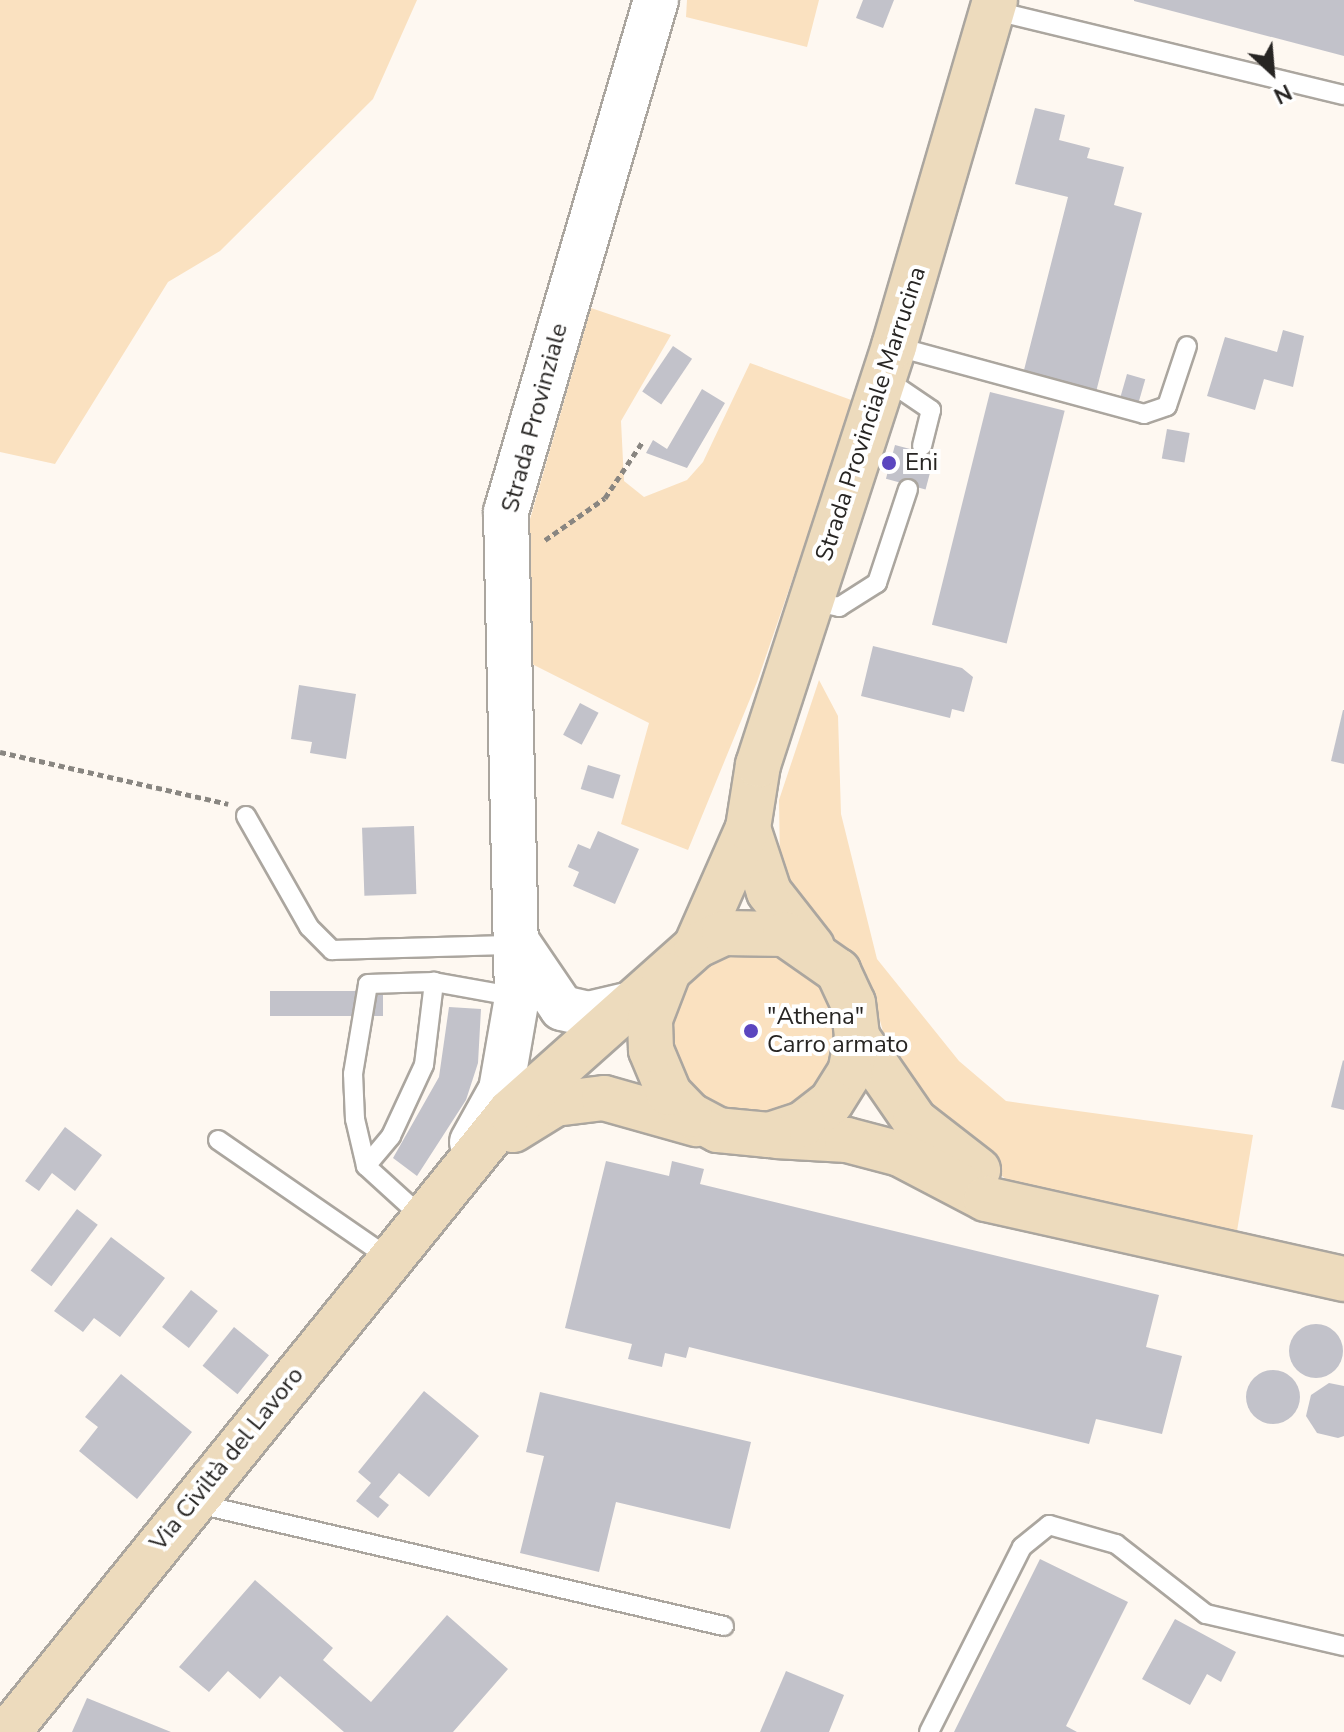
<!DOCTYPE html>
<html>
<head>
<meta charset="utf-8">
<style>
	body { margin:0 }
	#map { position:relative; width:1344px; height:1732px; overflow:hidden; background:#fef8f1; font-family:"Nunito Sans",sans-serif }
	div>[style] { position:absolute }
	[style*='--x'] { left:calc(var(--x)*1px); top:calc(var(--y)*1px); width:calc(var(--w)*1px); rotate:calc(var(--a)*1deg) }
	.green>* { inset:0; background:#fae1c0 }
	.round { border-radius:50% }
	.building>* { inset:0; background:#c2c2ca; transform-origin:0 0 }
	.path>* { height:5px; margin-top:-2.5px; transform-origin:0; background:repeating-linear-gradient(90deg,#898681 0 6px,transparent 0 10px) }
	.roads { filter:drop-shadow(2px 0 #aba69f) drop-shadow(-2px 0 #aba69f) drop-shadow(0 2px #aba69f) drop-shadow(0 -2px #aba69f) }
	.service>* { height:18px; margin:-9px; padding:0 9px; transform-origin:9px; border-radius:9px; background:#fff }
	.tertiary>* { height:44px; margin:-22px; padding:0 22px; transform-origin:22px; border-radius:22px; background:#fff }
	.secondary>* { height:44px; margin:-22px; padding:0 22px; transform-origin:22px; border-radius:22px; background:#eddbbd }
	.dots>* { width:22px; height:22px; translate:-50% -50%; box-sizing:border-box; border:4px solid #fff; border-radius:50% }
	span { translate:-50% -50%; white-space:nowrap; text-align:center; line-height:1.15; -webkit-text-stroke:8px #fff; paint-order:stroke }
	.street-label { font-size:24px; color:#272523 }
	.poi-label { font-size:24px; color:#272523 }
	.left { translate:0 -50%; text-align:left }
	.north { position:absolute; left:1232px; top:32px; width:80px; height:80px; -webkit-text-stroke:6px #fff; paint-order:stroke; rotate:154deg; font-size:22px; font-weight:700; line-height:32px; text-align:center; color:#272523 }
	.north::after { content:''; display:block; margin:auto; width:28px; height:36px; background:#272523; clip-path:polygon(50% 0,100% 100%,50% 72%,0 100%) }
</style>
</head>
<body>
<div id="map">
	<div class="green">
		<div style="clip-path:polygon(0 0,417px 0,373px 99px,220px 251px,168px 282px,55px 464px,0 452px)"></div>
		<div style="clip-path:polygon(687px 0,819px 0,807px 47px,686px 17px)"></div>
		<div style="clip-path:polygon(591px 308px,671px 335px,621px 421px,624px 481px,644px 497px,687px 480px,703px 462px,750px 363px,854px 401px,757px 682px,688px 850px,621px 824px,649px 723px,524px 660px,528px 526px)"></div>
		<div style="clip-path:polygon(819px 680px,838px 716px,841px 814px,877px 959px,959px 1061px,1006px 1101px,1253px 1135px,1235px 1243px,1068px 1203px,1009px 1181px,945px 1136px,887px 1046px,868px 977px,804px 915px,780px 865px,779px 800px)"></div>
		<div class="round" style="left:671px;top:950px;width:164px;height:164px"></div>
	</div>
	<div class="building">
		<div style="clip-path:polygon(863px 0,894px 0,883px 28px,856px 18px)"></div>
		<div style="clip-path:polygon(1134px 0,1344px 0,1344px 56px,1134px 1px)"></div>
		<div style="clip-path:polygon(1035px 108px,1065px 115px,1059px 140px,1090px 148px,1087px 158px,1124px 167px,1114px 205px,1142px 213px,1096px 392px,1023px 374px,1068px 197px,1015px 184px)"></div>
		<div style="clip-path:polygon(1283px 330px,1304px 336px,1293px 387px,1264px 379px,1255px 410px,1207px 396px,1225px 337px,1277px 352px)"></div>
		<div style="left:673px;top:346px;width:23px;height:55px;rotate:34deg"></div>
		<div style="left:1127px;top:374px;width:19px;height:29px;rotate:16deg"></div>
		<div style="clip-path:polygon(702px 389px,725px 403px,687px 468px,646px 453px,653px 440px,667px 449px)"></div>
		<div style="left:990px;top:392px;width:77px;height:240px;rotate:14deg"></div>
		<div style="left:1167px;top:429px;width:23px;height:30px;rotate:10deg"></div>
		<div style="left:895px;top:445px;width:41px;height:35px;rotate:15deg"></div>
		<div style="clip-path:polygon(873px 646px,962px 668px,973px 677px,964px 712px,952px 709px,950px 718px,861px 696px)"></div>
		<div style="clip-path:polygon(299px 685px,356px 694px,346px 759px,310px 753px,312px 742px,291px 739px)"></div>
		<div style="left:580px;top:703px;width:21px;height:36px;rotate:28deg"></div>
		<div style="clip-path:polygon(1343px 710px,1344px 710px,1344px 764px,1331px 761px)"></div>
		<div style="left:588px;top:765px;width:34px;height:25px;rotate:17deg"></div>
		<div style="left:414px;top:826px;width:68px;height:52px;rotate:88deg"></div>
		<div style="clip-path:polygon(598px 831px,639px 849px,615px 904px,573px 886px,579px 872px,568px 867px,578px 844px,590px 849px)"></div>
		<div style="left:383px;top:991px;width:25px;height:113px;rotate:90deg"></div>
		<div style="clip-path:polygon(449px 1007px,481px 1009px,478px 1063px,466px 1100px,417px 1176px,393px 1158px,439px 1077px)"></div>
		<div style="clip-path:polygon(1343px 1060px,1344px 1061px,1344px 1110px,1331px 1107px)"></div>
		<div style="clip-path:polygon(65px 1127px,102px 1155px,75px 1191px,52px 1173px,39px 1191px,25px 1181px)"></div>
		<div style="clip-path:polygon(606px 1161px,669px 1176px,672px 1161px,704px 1169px,700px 1184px,1159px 1295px,1146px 1347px,1182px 1356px,1162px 1434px,1096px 1419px,1089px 1444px,689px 1347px,686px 1358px,665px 1353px,662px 1367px,628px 1359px,632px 1344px,565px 1328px)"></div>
		<div style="left:77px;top:1209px;width:26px;height:77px;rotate:37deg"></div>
		<div style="clip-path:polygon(111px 1237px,165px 1278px,120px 1337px,94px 1318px,83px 1332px,54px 1311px)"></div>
		<div style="left:191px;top:1290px;width:34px;height:47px;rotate:38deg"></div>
		<div class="round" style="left:1289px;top:1324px;width:54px;height:54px"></div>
		<div style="left:234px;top:1327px;width:45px;height:50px;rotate:39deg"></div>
		<div class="round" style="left:1246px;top:1370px;width:54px;height:54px"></div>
		<div style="clip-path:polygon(121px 1374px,192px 1432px,137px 1499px,79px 1451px,98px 1427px,85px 1417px)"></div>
		<div style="clip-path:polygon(1329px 1383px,1344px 1386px,1344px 1436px,1338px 1438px,1317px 1433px,1306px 1416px,1311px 1395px)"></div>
		<div style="clip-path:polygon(424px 1391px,479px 1436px,429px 1497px,399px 1473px,379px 1497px,389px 1505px,378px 1518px,356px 1501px,371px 1483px,358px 1472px)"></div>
		<div style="clip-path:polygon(540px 1392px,751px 1442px,730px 1529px,616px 1502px,599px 1572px,520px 1553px,544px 1456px,526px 1452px)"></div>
		<div style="clip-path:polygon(1040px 1559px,1128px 1602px,1066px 1726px,1077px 1732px,954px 1732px)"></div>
		<div style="clip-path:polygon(255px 1580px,333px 1648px,323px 1660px,371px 1702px,447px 1615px,508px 1669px,453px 1732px,344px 1732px,280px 1676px,260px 1699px,228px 1671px,209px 1692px,179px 1667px)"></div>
		<div style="clip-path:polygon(1175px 1619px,1236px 1652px,1221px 1682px,1207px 1674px,1190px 1705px,1142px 1679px)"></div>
		<div style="clip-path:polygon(786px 1671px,844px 1695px,829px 1732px,760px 1732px)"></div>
		<div style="clip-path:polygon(87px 1698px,171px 1732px,72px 1732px)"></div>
	</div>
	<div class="path">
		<div style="--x:545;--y:540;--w:73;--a:-35"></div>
		<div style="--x:605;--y:498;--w:69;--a:-56.3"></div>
		<div style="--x:0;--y:752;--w:234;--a:12.8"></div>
	</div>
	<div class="roads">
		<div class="service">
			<div style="--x:992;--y:10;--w:362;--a:13.6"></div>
			<div style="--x:894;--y:346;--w:259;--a:15.2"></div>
			<div style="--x:1144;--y:414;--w:24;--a:-19"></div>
			<div style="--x:1167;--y:406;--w:63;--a:-71.6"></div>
			<div style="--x:884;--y:378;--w:57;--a:34.2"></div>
			<div style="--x:931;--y:410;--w:37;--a:104"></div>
			<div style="--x:811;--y:601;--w:29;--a:12"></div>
			<div style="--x:839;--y:607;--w:45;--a:-32.3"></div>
			<div style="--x:877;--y:583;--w:99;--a:-71.7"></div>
			<div style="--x:246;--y:816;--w:128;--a:60.4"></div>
			<div style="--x:309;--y:927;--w:33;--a:45"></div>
			<div style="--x:332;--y:950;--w:184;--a:-1.6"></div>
			<div style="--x:218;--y:1140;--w:208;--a:34.6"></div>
			<div style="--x:366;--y:1166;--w:39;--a:-50"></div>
			<div style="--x:391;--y:1136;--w:78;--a:-65.1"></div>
			<div style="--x:424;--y:1065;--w:84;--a:-83.1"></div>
			<div style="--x:422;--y:1217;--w:76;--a:-137.7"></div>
			<div style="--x:366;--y:1166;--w:48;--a:-103.2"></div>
			<div style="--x:355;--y:1119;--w:45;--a:-92.5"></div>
			<div style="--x:353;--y:1074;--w:91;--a:-80.5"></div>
			<div style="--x:368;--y:984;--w:66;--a:-1.7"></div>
			<div style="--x:434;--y:982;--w:84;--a:10.2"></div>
			<div style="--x:194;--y:1503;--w:544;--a:13.07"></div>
			<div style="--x:929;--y:1732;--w:207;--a:-63.3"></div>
			<div style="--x:1022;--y:1547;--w:35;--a:-39"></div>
			<div style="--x:1049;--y:1525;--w:70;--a:15.8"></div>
			<div style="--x:1116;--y:1544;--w:114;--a:37.9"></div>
			<div style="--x:1206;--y:1614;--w:142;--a:13.1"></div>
		</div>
		<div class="tertiary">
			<div style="--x:519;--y:945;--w:76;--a:55.7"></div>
			<div style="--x:562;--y:1008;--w:28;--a:13"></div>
			<div style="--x:589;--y:1014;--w:47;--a:-13.4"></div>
			<div style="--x:472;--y:1142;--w:60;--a:-60.9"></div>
			<div style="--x:501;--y:1090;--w:94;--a:-80.2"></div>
			<div style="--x:517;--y:997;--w:485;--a:-91.3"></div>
			<div style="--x:506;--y:512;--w:534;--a:-73.67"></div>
		</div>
		<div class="secondary">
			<div style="--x:748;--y:828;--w:67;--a:71.8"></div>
			<div style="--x:769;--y:892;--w:70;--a:52"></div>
			<div style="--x:696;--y:946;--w:129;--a:-66.2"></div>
			<div style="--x:748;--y:828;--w:64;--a:-81"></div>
			<div style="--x:758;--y:765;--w:441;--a:-72"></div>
			<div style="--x:894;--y:346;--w:360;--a:-73.7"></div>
			<div style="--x:857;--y:1037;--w:102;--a:55.4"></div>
			<div style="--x:915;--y:1121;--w:80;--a:37.9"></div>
			<div style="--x:513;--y:1130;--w:49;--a:-31.8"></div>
			<div style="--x:555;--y:1104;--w:49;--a:-7"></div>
			<div style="--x:604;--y:1098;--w:96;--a:15.8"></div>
			<div style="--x:776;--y:1136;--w:71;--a:3.2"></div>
			<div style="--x:847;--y:1140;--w:55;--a:14.8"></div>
			<div style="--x:900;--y:1154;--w:97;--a:27.6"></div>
			<div style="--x:986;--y:1199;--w:367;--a:12.6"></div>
			<div style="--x:8;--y:1732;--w:798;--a:-51"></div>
			<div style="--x:510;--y:1112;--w:249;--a:-41.7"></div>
			<div style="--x:696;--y:946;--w:31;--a:-25"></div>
			<div style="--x:724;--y:933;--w:61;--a:0.9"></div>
			<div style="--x:785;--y:934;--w:65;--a:34.9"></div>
			<div style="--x:838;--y:971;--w:35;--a:65"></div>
			<div style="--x:853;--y:1003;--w:34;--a:83"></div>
			<div style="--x:857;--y:1037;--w:36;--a:101"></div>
			<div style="--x:850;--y:1072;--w:36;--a:122"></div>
			<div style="--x:831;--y:1102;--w:36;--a:142"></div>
			<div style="--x:803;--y:1124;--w:36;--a:162"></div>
			<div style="--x:769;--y:1135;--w:51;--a:-174.4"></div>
			<div style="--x:718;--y:1130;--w:32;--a:-152"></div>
			<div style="--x:690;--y:1115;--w:30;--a:-134"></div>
			<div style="--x:669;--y:1093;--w:47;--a:-112.7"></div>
			<div style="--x:651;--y:1050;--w:31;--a:-92"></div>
			<div style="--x:650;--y:1019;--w:47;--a:-68.9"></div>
		</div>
	</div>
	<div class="dots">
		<div style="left:889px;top:463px;background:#5b46bf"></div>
		<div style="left:751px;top:1031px;background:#5b46bf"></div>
	</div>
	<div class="street-label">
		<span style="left:871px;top:414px;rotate:-72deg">Strada Provinciale Marrucina</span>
		<span style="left:535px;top:418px;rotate:-75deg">Strada Provinziale</span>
		<span style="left:227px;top:1459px;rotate:-51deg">Via Civiltà del Lavoro</span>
	</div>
	<div class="poi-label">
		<span class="left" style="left:905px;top:463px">Eni</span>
		<span class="left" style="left:767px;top:1031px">"Athena"<br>Carro armato</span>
	</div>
	<div class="north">N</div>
</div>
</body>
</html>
